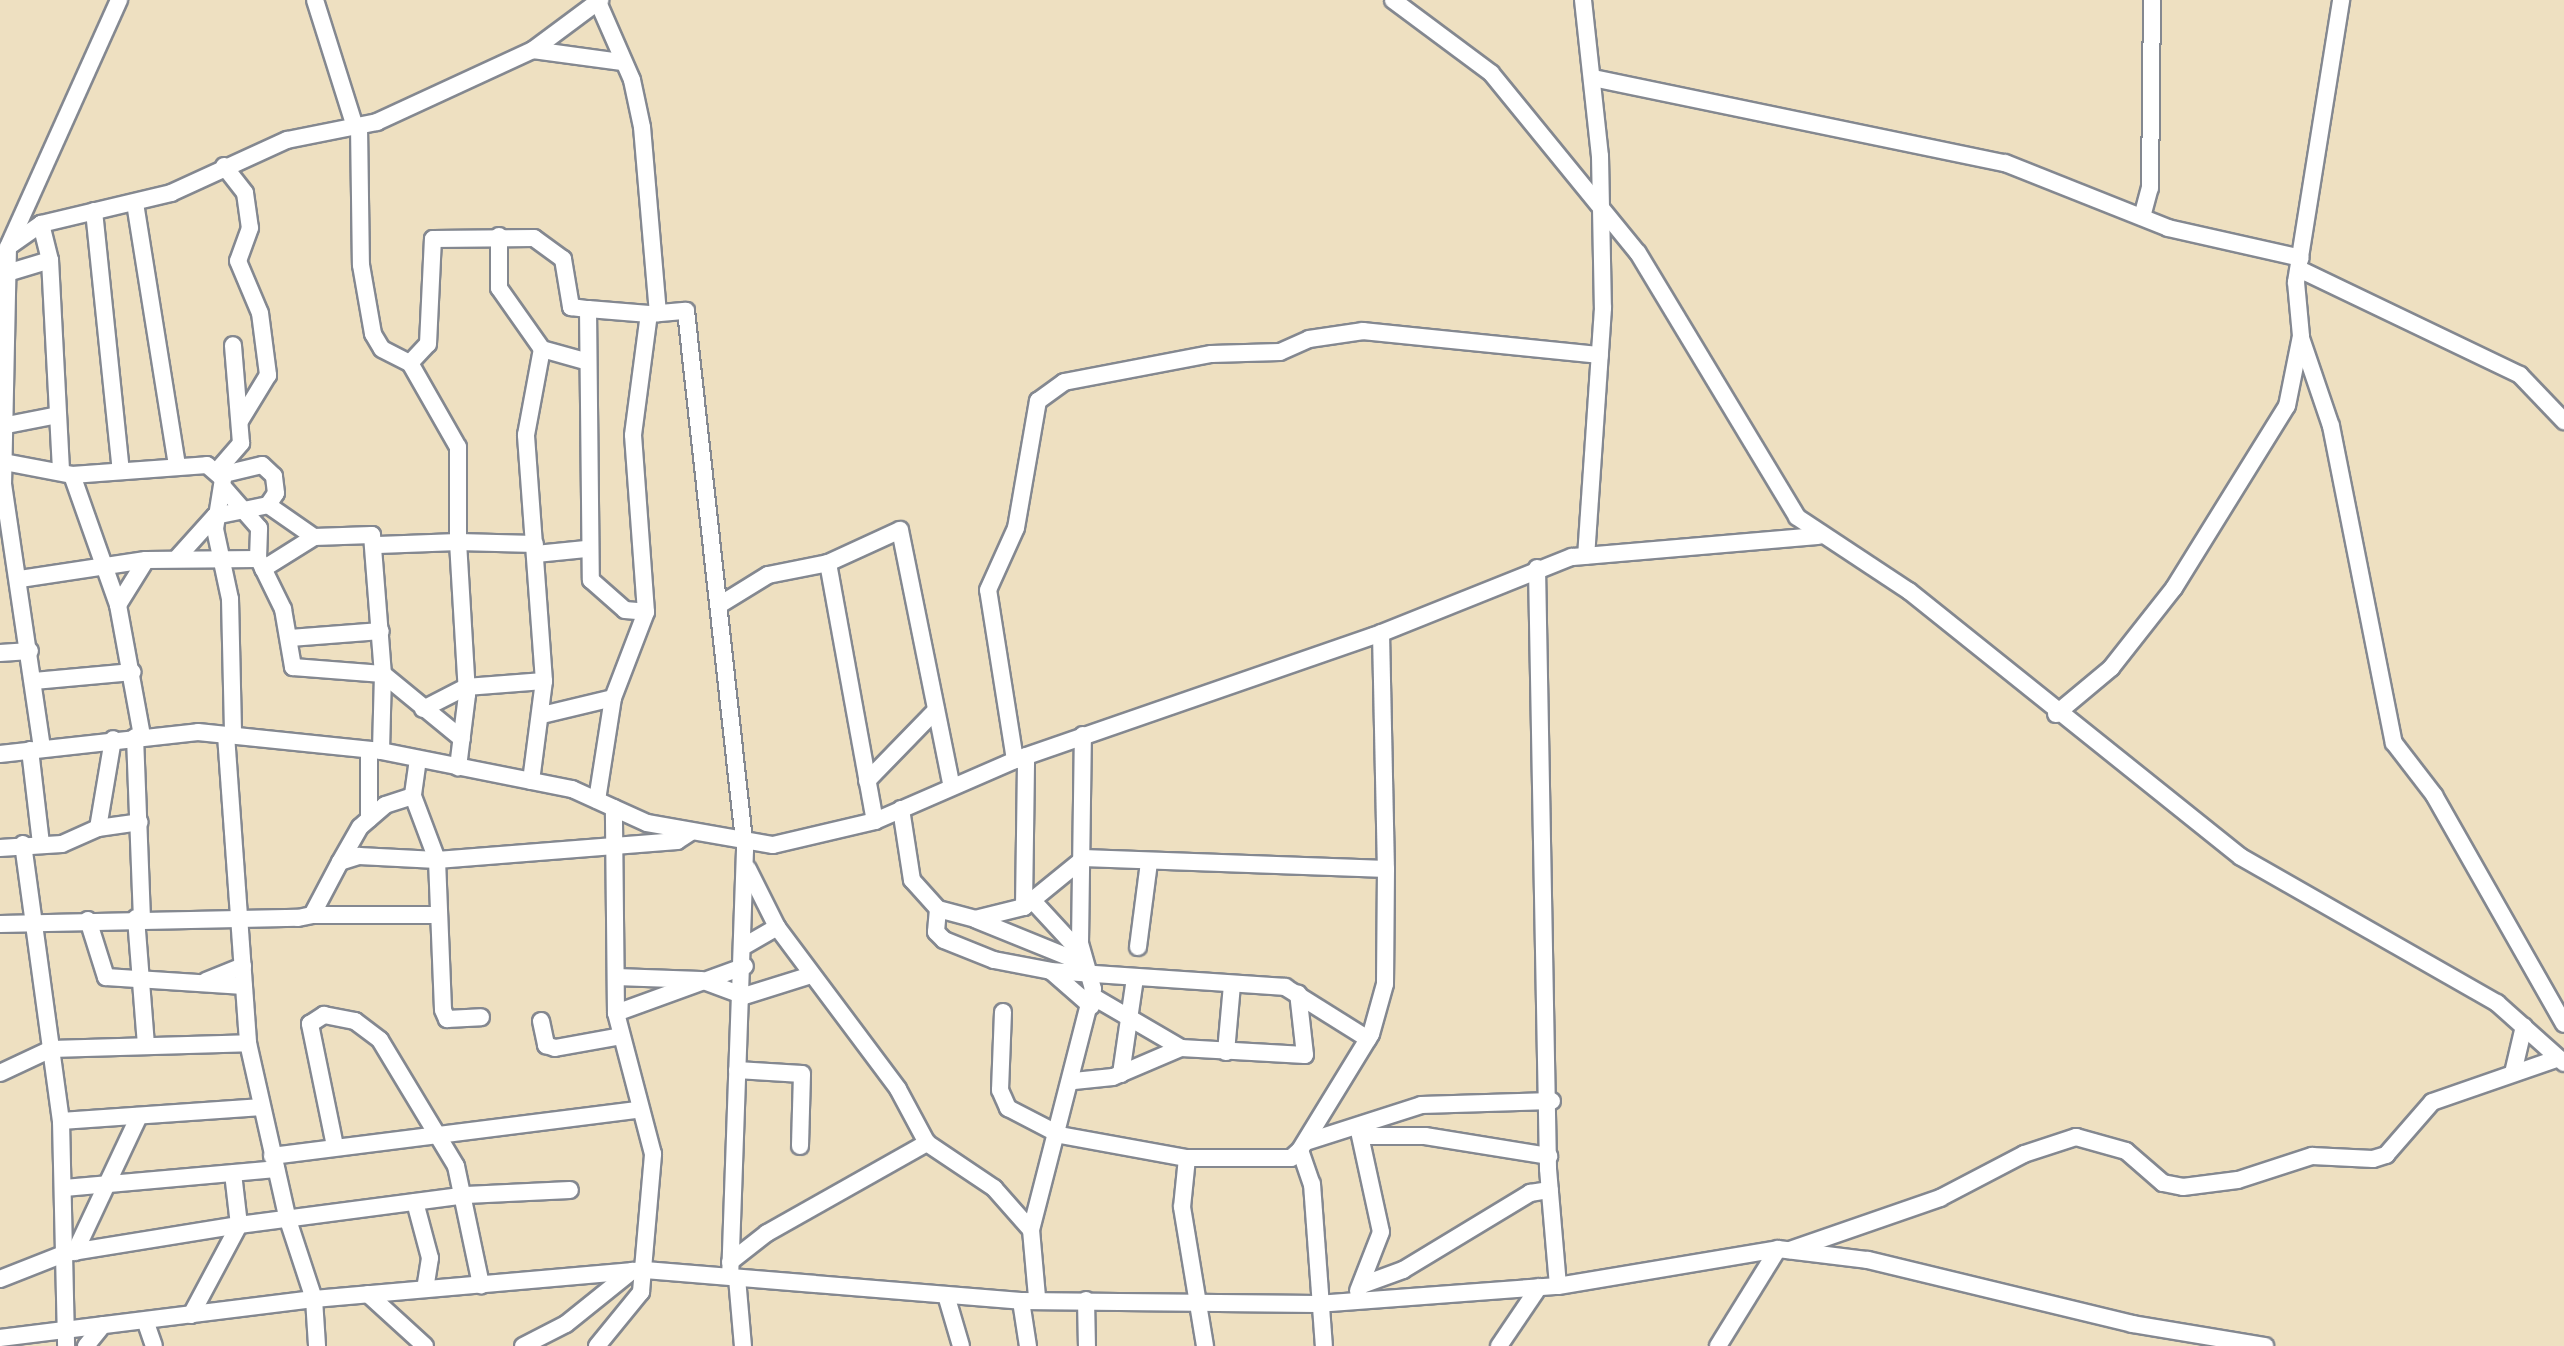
<!DOCTYPE html>
<html>
<head>
<meta charset="utf-8">
<style>
	body { margin:0 }
	#map { position:relative; width:2564px; height:1346px; overflow:hidden; background:#eee0c1; font-family:Caveat,sans-serif }
	div>[style] { position:absolute }
	[style*='--x'] { left:calc(var(--x)*1px); top:calc(var(--y)*1px); width:calc(var(--w)*1px); rotate:calc(var(--a)*1deg) }
	.roads { filter:drop-shadow(2px 0 #848890) drop-shadow(-2px 0 #848890) drop-shadow(0 2px #848890) drop-shadow(0 -2px #848890) }
	.minor>* { height:16px; margin:-8px; padding:0 8px; transform-origin:8px; border-radius:8px; background:#fff }
	span { translate:-50% -50%; white-space:nowrap; text-align:center; line-height:1.15; -webkit-text-stroke:6px #f6f6f2; paint-order:stroke }
</style>
</head>
<body>
<div id="map">
	<div class="roads">
		<div class="minor">
			<div style="--x:315;--y:0;--w:133;--a:72.5"></div>
			<div style="--x:1393;--y:0;--w:122;--a:36.7"></div>
			<div style="--x:1491;--y:73;--w:232;--a:50.8"></div>
			<div style="--x:1638;--y:253;--w:308;--a:58.9"></div>
			<div style="--x:1797;--y:517;--w:134;--a:33.5"></div>
			<div style="--x:1909;--y:591;--w:425;--a:38.7"></div>
			<div style="--x:2241;--y:857;--w:295;--a:29.7"></div>
			<div style="--x:2497;--y:1003;--w:90;--a:41.8"></div>
			<div style="--x:1583;--y:0;--w:157;--a:83.8"></div>
			<div style="--x:1600;--y:156;--w:152;--a:88.9"></div>
			<div style="--x:1603;--y:308;--w:248;--a:93.9"></div>
			<div style="--x:598;--y:2;--w:85;--a:66.4"></div>
			<div style="--x:632;--y:80;--w:48;--a:78"></div>
			<div style="--x:642;--y:127;--w:187;--a:85.1"></div>
			<div style="--x:533;--y:50;--w:90;--a:7.7"></div>
			<div style="--x:1593;--y:78;--w:421;--a:11.7"></div>
			<div style="--x:2005;--y:163;--w:175;--a:21.7"></div>
			<div style="--x:2168;--y:228;--w:136;--a:12.7"></div>
			<div style="--x:359;--y:126;--w:139;--a:89.2"></div>
			<div style="--x:361;--y:265;--w:70;--a:80.1"></div>
			<div style="--x:373;--y:334;--w:17;--a:59"></div>
			<div style="--x:382;--y:349;--w:31;--a:27"></div>
			<div style="--x:410;--y:363;--w:97;--a:60.3"></div>
			<div style="--x:458;--y:447;--w:95;--a:90"></div>
			<div style="--x:458;--y:542;--w:77;--a:1.5"></div>
			<div style="--x:224;--y:166;--w:34;--a:52"></div>
			<div style="--x:245;--y:193;--w:35;--a:82"></div>
			<div style="--x:250;--y:228;--w:35;--a:110"></div>
			<div style="--x:238;--y:261;--w:56;--a:67.1"></div>
			<div style="--x:260;--y:313;--w:63;--a:82.6"></div>
			<div style="--x:268;--y:375;--w:54;--a:121.3"></div>
			<div style="--x:135;--y:203;--w:266;--a:80.9"></div>
			<div style="--x:94;--y:211;--w:261;--a:84.1"></div>
			<div style="--x:2142;--y:217;--w:30;--a:-75"></div>
			<div style="--x:2150;--y:188;--w:188;--a:-89.4"></div>
			<div style="--x:41;--y:224;--w:37;--a:76"></div>
			<div style="--x:50;--y:260;--w:208;--a:87"></div>
			<div style="--x:499;--y:236;--w:52;--a:90"></div>
			<div style="--x:499;--y:288;--w:75;--a:54.8"></div>
			<div style="--x:11;--y:245;--w:37;--a:-35"></div>
			<div style="--x:41;--y:224;--w:134;--a:-13.4"></div>
			<div style="--x:171;--y:193;--w:128;--a:-24.6"></div>
			<div style="--x:287;--y:140;--w:92;--a:-11.3"></div>
			<div style="--x:377;--y:122;--w:172;--a:-24.8"></div>
			<div style="--x:533;--y:50;--w:84;--a:-36.7"></div>
			<div style="--x:2299;--y:269;--w:245;--a:25.6"></div>
			<div style="--x:2520;--y:375;--w:64;--a:46.3"></div>
			<div style="--x:7;--y:273;--w:45;--a:-16.8"></div>
			<div style="--x:649;--y:314;--w:37;--a:-5"></div>
			<div style="--x:686;--y:311;--w:542;--a:83.75"></div>
			<div style="--x:745;--y:850;--w:426;--a:92"></div>
			<div style="--x:2301;--y:338;--w:93;--a:71.2"></div>
			<div style="--x:2331;--y:426;--w:323;--a:78.8"></div>
			<div style="--x:2394;--y:743;--w:66;--a:52.4"></div>
			<div style="--x:2434;--y:795;--w:263;--a:60.4"></div>
			<div style="--x:410;--y:363;--w:26;--a:-47"></div>
			<div style="--x:428;--y:344;--w:105;--a:-87.3"></div>
			<div style="--x:433;--y:239;--w:101;--a:-0.6"></div>
			<div style="--x:534;--y:238;--w:36;--a:36"></div>
			<div style="--x:563;--y:259;--w:49;--a:80.5"></div>
			<div style="--x:571;--y:307;--w:17;--a:7"></div>
			<div style="--x:7;--y:425;--w:52;--a:-11.1"></div>
			<div style="--x:4;--y:462;--w:69;--a:10.8"></div>
			<div style="--x:72;--y:475;--w:138;--a:70.5"></div>
			<div style="--x:118;--y:605;--w:133;--a:79.6"></div>
			<div style="--x:217;--y:471;--w:37;--a:-49"></div>
			<div style="--x:241;--y:443;--w:98;--a:-94.7"></div>
			<div style="--x:72;--y:475;--w:135;--a:-4.2"></div>
			<div style="--x:207;--y:465;--w:21;--a:41"></div>
			<div style="--x:223;--y:479;--w:51;--a:99.1"></div>
			<div style="--x:215;--y:529;--w:72;--a:77.9"></div>
			<div style="--x:230;--y:599;--w:136;--a:88.7"></div>
			<div style="--x:268;--y:505;--w:56;--a:34.8"></div>
			<div style="--x:378;--y:545;--w:80;--a:-2.1"></div>
			<div style="--x:458;--y:542;--w:153;--a:86.6"></div>
			<div style="--x:467;--y:695;--w:73;--a:97.1"></div>
			<div style="--x:536;--y:554;--w:50;--a:-5.7"></div>
			<div style="--x:177;--y:558;--w:57;--a:-47.9"></div>
			<div style="--x:215;--y:516;--w:54;--a:-11.7"></div>
			<div style="--x:268;--y:505;--w:14;--a:-56"></div>
			<div style="--x:276;--y:493;--w:17;--a:-97"></div>
			<div style="--x:274;--y:476;--w:16;--a:-137"></div>
			<div style="--x:262;--y:465;--w:43;--a:166.6"></div>
			<div style="--x:259;--y:560;--w:55;--a:63.9"></div>
			<div style="--x:283;--y:609;--w:59;--a:80.2"></div>
			<div style="--x:293;--y:667;--w:90;--a:4.4"></div>
			<div style="--x:383;--y:674;--w:77;--a:91.5"></div>
			<div style="--x:828;--y:563;--w:262;--a:79.7"></div>
			<div style="--x:1537;--y:568;--w:601;--a:88.95"></div>
			<div style="--x:1548;--y:1169;--w:117;--a:85.1"></div>
			<div style="--x:263;--y:569;--w:60;--a:-32.1"></div>
			<div style="--x:314;--y:537;--w:58;--a:-2"></div>
			<div style="--x:372;--y:535;--w:139;--a:85.5"></div>
			<div style="--x:383;--y:674;--w:102;--a:39.4"></div>
			<div style="--x:20;--y:579;--w:127;--a:-8.6"></div>
			<div style="--x:146;--y:560;--w:112;--a:-0.5"></div>
			<div style="--x:258;--y:559;--w:31;--a:-88"></div>
			<div style="--x:259;--y:528;--w:53;--a:-131.2"></div>
			<div style="--x:721;--y:604;--w:55;--a:-31.7"></div>
			<div style="--x:768;--y:575;--w:61;--a:-11.3"></div>
			<div style="--x:828;--y:563;--w:79;--a:-24.6"></div>
			<div style="--x:900;--y:530;--w:259;--a:78.6"></div>
			<div style="--x:118;--y:605;--w:53;--a:-58.1"></div>
			<div style="--x:1381;--y:633;--w:236;--a:88.8"></div>
			<div style="--x:290;--y:638;--w:91;--a:-4.4"></div>
			<div style="--x:0;--y:653;--w:30;--a:-4"></div>
			<div style="--x:34;--y:681;--w:99;--a:-5.2"></div>
			<div style="--x:423;--y:709;--w:48;--a:-27.1"></div>
			<div style="--x:466;--y:687;--w:78;--a:-4.4"></div>
			<div style="--x:2056;--y:714;--w:72;--a:-39.9"></div>
			<div style="--x:2111;--y:668;--w:102;--a:-51.8"></div>
			<div style="--x:2174;--y:588;--w:214;--a:-58.2"></div>
			<div style="--x:2287;--y:406;--w:71;--a:-78.7"></div>
			<div style="--x:2301;--y:336;--w:54;--a:-95.3"></div>
			<div style="--x:2296;--y:282;--w:286;--a:-80.9"></div>
			<div style="--x:542;--y:715;--w:73;--a:-13.5"></div>
			<div style="--x:226;--y:735;--w:309;--a:85.9"></div>
			<div style="--x:248;--y:1043;--w:181;--a:77.3"></div>
			<div style="--x:288;--y:1220;--w:83;--a:71.8"></div>
			<div style="--x:314;--y:1299;--w:47;--a:86.3"></div>
			<div style="--x:135;--y:737;--w:181;--a:87.8"></div>
			<div style="--x:42;--y:748;--w:266;--a:-98.4"></div>
			<div style="--x:3;--y:485;--w:238;--a:-88.8"></div>
			<div style="--x:8;--y:247;--w:271;--a:-65.8"></div>
			<div style="--x:30;--y:750;--w:95;--a:83.3"></div>
			<div style="--x:0;--y:754;--w:199;--a:-6.3"></div>
			<div style="--x:198;--y:732;--w:184;--a:5.9"></div>
			<div style="--x:381;--y:751;--w:195;--a:11.3"></div>
			<div style="--x:572;--y:789;--w:82;--a:24.4"></div>
			<div style="--x:647;--y:823;--w:128;--a:9.9"></div>
			<div style="--x:773;--y:845;--w:105;--a:-13.2"></div>
			<div style="--x:875;--y:821;--w:153;--a:-23.5"></div>
			<div style="--x:1015;--y:760;--w:380;--a:-19.1"></div>
			<div style="--x:1374;--y:636;--w:213;--a:-21.8"></div>
			<div style="--x:1572;--y:557;--w:247;--a:-4.9"></div>
			<div style="--x:418;--y:759;--w:37;--a:98"></div>
			<div style="--x:413;--y:796;--w:68;--a:69.4"></div>
			<div style="--x:437;--y:860;--w:150;--a:87.7"></div>
			<div style="--x:443;--y:1010;--w:10;--a:66"></div>
			<div style="--x:447;--y:1019;--w:34;--a:-3"></div>
			<div style="--x:1015;--y:760;--w:172;--a:-99"></div>
			<div style="--x:988;--y:590;--w:68;--a:-65.7"></div>
			<div style="--x:1016;--y:528;--w:129;--a:-80.2"></div>
			<div style="--x:1038;--y:401;--w:32;--a:-36"></div>
			<div style="--x:1064;--y:382;--w:150;--a:-10.8"></div>
			<div style="--x:1211;--y:354;--w:69;--a:-1.7"></div>
			<div style="--x:1280;--y:352;--w:32;--a:-24"></div>
			<div style="--x:1309;--y:339;--w:55;--a:-8.4"></div>
			<div style="--x:1363;--y:331;--w:238;--a:5.8"></div>
			<div style="--x:531;--y:781;--w:101;--a:-82.6"></div>
			<div style="--x:544;--y:681;--w:247;--a:-94.2"></div>
			<div style="--x:526;--y:435;--w:87;--a:-79.5"></div>
			<div style="--x:542;--y:349;--w:45;--a:15.6"></div>
			<div style="--x:867;--y:781;--w:99;--a:-45.8"></div>
			<div style="--x:597;--y:800;--w:103;--a:-81.1"></div>
			<div style="--x:613;--y:698;--w:92;--a:-69"></div>
			<div style="--x:646;--y:612;--w:177;--a:-94.2"></div>
			<div style="--x:633;--y:435;--w:122;--a:-82.5"></div>
			<div style="--x:649;--y:314;--w:61;--a:-175.3"></div>
			<div style="--x:588;--y:309;--w:271;--a:89.4"></div>
			<div style="--x:591;--y:580;--w:45;--a:41.4"></div>
			<div style="--x:625;--y:610;--w:21;--a:5"></div>
			<div style="--x:901;--y:809;--w:72;--a:81.2"></div>
			<div style="--x:912;--y:880;--w:39;--a:48"></div>
			<div style="--x:938;--y:909;--w:38;--a:15"></div>
			<div style="--x:975;--y:919;--w:50;--a:-13.8"></div>
			<div style="--x:1024;--y:907;--w:77;--a:-39.2"></div>
			<div style="--x:1084;--y:858;--w:302;--a:2.1"></div>
			<div style="--x:1386;--y:869;--w:115;--a:90.5"></div>
			<div style="--x:1385;--y:984;--w:52;--a:105.6"></div>
			<div style="--x:1371;--y:1034;--w:136;--a:121.5"></div>
			<div style="--x:1300;--y:1150;--w:12;--a:138"></div>
			<div style="--x:1291;--y:1158;--w:104;--a:180"></div>
			<div style="--x:1187;--y:1158;--w:49;--a:95.8"></div>
			<div style="--x:1182;--y:1207;--w:141;--a:80.6"></div>
			<div style="--x:369;--y:819;--w:69;--a:-90"></div>
			<div style="--x:98;--y:828;--w:42;--a:-8.1"></div>
			<div style="--x:23;--y:844;--w:280;--a:82.2"></div>
			<div style="--x:61;--y:1121;--w:225;--a:88.7"></div>
			<div style="--x:0;--y:848;--w:62;--a:-3.7"></div>
			<div style="--x:62;--y:844;--w:39;--a:-24"></div>
			<div style="--x:98;--y:828;--w:90;--a:-80.4"></div>
			<div style="--x:340;--y:862;--w:40;--a:-60.3"></div>
			<div style="--x:360;--y:827;--w:33;--a:-41"></div>
			<div style="--x:385;--y:805;--w:29;--a:-18"></div>
			<div style="--x:748;--y:869;--w:65;--a:63.4"></div>
			<div style="--x:777;--y:927;--w:202;--a:53.2"></div>
			<div style="--x:898;--y:1089;--w:61;--a:61.8"></div>
			<div style="--x:927;--y:1143;--w:81;--a:33.9"></div>
			<div style="--x:994;--y:1188;--w:56;--a:48.6"></div>
			<div style="--x:1033;--y:901;--w:71;--a:47.3"></div>
			<div style="--x:1024;--y:907;--w:151;--a:-89.2"></div>
			<div style="--x:938;--y:909;--w:23;--a:95"></div>
			<div style="--x:936;--y:932;--w:11;--a:45"></div>
			<div style="--x:944;--y:940;--w:54;--a:21.8"></div>
			<div style="--x:994;--y:960;--w:58;--a:10.9"></div>
			<div style="--x:1051;--y:971;--w:235;--a:3.9"></div>
			<div style="--x:1285;--y:987;--w:98;--a:32.1"></div>
			<div style="--x:312;--y:915;--w:125;--a:0"></div>
			<div style="--x:136;--y:918;--w:128;--a:85.5"></div>
			<div style="--x:88;--y:920;--w:60;--a:72.5"></div>
			<div style="--x:106;--y:977;--w:138;--a:3.7"></div>
			<div style="--x:977;--y:920;--w:114;--a:22.1"></div>
			<div style="--x:0;--y:924;--w:298;--a:-1.2"></div>
			<div style="--x:298;--y:918;--w:14;--a:-12"></div>
			<div style="--x:312;--y:915;--w:60;--a:-62.2"></div>
			<div style="--x:340;--y:862;--w:20;--a:-18"></div>
			<div style="--x:359;--y:856;--w:78;--a:2.9"></div>
			<div style="--x:437;--y:860;--w:241;--a:-4.5"></div>
			<div style="--x:677;--y:841;--w:17;--a:-33"></div>
			<div style="--x:746;--y:945;--w:36;--a:-30"></div>
			<div style="--x:1138;--y:947;--w:86;--a:-82.6"></div>
			<div style="--x:1052;--y:972;--w:52;--a:41.1"></div>
			<div style="--x:616;--y:977;--w:85;--a:2"></div>
			<div style="--x:701;--y:980;--w:46;--a:20.4"></div>
			<div style="--x:744;--y:996;--w:70;--a:-17.4"></div>
			<div style="--x:206;--y:981;--w:40;--a:-22"></div>
			<div style="--x:1092;--y:996;--w:103;--a:30.3"></div>
			<div style="--x:1003;--y:1012;--w:78;--a:92.2"></div>
			<div style="--x:1000;--y:1090;--w:20;--a:66"></div>
			<div style="--x:1008;--y:1108;--w:59;--a:27.4"></div>
			<div style="--x:1060;--y:1135;--w:129;--a:10.3"></div>
			<div style="--x:616;--y:1013;--w:137;--a:-20"></div>
			<div style="--x:541;--y:1021;--w:25;--a:78"></div>
			<div style="--x:546;--y:1045;--w:9;--a:18"></div>
			<div style="--x:555;--y:1048;--w:67;--a:-10.3"></div>
			<div style="--x:1226;--y:1052;--w:67;--a:-84.9"></div>
			<div style="--x:737;--y:1070;--w:65;--a:3.5"></div>
			<div style="--x:802;--y:1074;--w:72;--a:91.6"></div>
			<div style="--x:0;--y:1073;--w:56;--a:-25.2"></div>
			<div style="--x:51;--y:1049;--w:197;--a:-1.7"></div>
			<div style="--x:2513;--y:1073;--w:48;--a:-76.8"></div>
			<div style="--x:1121;--y:1074;--w:97;--a:-81.7"></div>
			<div style="--x:1074;--y:1081;--w:39;--a:-6"></div>
			<div style="--x:1113;--y:1077;--w:74;--a:-23.1"></div>
			<div style="--x:1181;--y:1048;--w:124;--a:3.2"></div>
			<div style="--x:1305;--y:1055;--w:62;--a:-96.4"></div>
			<div style="--x:61;--y:1121;--w:198;--a:-4"></div>
			<div style="--x:1365;--y:1136;--w:60;--a:0"></div>
			<div style="--x:1425;--y:1136;--w:126;--a:9.2"></div>
			<div style="--x:1306;--y:1142;--w:121;--a:-17.8"></div>
			<div style="--x:1421;--y:1105;--w:131;--a:-1.7"></div>
			<div style="--x:335;--y:1146;--w:125;--a:-101.6"></div>
			<div style="--x:310;--y:1024;--w:17;--a:-33"></div>
			<div style="--x:324;--y:1015;--w:32;--a:11"></div>
			<div style="--x:355;--y:1021;--w:31;--a:37"></div>
			<div style="--x:380;--y:1040;--w:147;--a:58.9"></div>
			<div style="--x:456;--y:1166;--w:122;--a:78.1"></div>
			<div style="--x:1300;--y:1150;--w:36;--a:71"></div>
			<div style="--x:1312;--y:1184;--w:162;--a:85.8"></div>
			<div style="--x:272;--y:1156;--w:368;--a:-7.2"></div>
			<div style="--x:64;--y:1188;--w:213;--a:-5.1"></div>
			<div style="--x:415;--y:1202;--w:58;--a:75"></div>
			<div style="--x:430;--y:1258;--w:31;--a:99"></div>
			<div style="--x:1790;--y:1250;--w:159;--a:-19.1"></div>
			<div style="--x:1940;--y:1198;--w:95;--a:-27.6"></div>
			<div style="--x:2024;--y:1154;--w:55;--a:-18.1"></div>
			<div style="--x:2076;--y:1137;--w:52;--a:15.6"></div>
			<div style="--x:2126;--y:1151;--w:49;--a:40.9"></div>
			<div style="--x:2163;--y:1183;--w:20;--a:11"></div>
			<div style="--x:2183;--y:1187;--w:55;--a:-7.3"></div>
			<div style="--x:2238;--y:1180;--w:78;--a:-18"></div>
			<div style="--x:2312;--y:1156;--w:61;--a:2.8"></div>
			<div style="--x:2373;--y:1159;--w:14;--a:-17"></div>
			<div style="--x:2386;--y:1155;--w:70;--a:-49"></div>
			<div style="--x:2432;--y:1102;--w:134;--a:-19.1"></div>
			<div style="--x:75;--y:1252;--w:150;--a:-64.8"></div>
			<div style="--x:730;--y:1262;--w:47;--a:-38.1"></div>
			<div style="--x:767;--y:1233;--w:184;--a:-29.4"></div>
			<div style="--x:737;--y:1278;--w:68;--a:85"></div>
			<div style="--x:0;--y:1279;--w:71;--a:-21.5"></div>
			<div style="--x:66;--y:1253;--w:175;--a:-9.2"></div>
			<div style="--x:239;--y:1225;--w:229;--a:-7.5"></div>
			<div style="--x:466;--y:1195;--w:104;--a:-2.8"></div>
			<div style="--x:1362;--y:1285;--w:44;--a:-20.1"></div>
			<div style="--x:1403;--y:1270;--w:149;--a:-31.2"></div>
			<div style="--x:1530;--y:1193;--w:20;--a:-9"></div>
			<div style="--x:1358;--y:1291;--w:63;--a:-68.7"></div>
			<div style="--x:1381;--y:1232;--w:103;--a:-102.3"></div>
			<div style="--x:368;--y:1294;--w:77;--a:42.4"></div>
			<div style="--x:946;--y:1295;--w:53;--a:73.6"></div>
			<div style="--x:1037;--y:1297;--w:67;--a:-95.1"></div>
			<div style="--x:1031;--y:1230;--w:249;--a:-75.6"></div>
			<div style="--x:1093;--y:989;--w:48;--a:-105.8"></div>
			<div style="--x:1080;--y:943;--w:208;--a:-89.2"></div>
			<div style="--x:1086;--y:1300;--w:46;--a:88.8"></div>
			<div style="--x:1021;--y:1301;--w:46;--a:81.2"></div>
			<div style="--x:191;--y:1315;--w:102;--a:-61.9"></div>
			<div style="--x:239;--y:1225;--w:52;--a:-96.6"></div>
			<div style="--x:146;--y:1323;--w:24;--a:71"></div>
			<div style="--x:0;--y:1338;--w:316;--a:-7.1"></div>
			<div style="--x:314;--y:1299;--w:332;--a:-5"></div>
			<div style="--x:645;--y:1270;--w:377;--a:4.7"></div>
			<div style="--x:1021;--y:1301;--w:296;--a:0.6"></div>
			<div style="--x:1317;--y:1304;--w:242;--a:-4.3"></div>
			<div style="--x:1558;--y:1286;--w:223;--a:-9.5"></div>
			<div style="--x:1778;--y:1249;--w:91;--a:7"></div>
			<div style="--x:1868;--y:1260;--w:272;--a:13.6"></div>
			<div style="--x:2132;--y:1324;--w:135;--a:9.4"></div>
			<div style="--x:86;--y:1346;--w:27;--a:-51"></div>
			<div style="--x:523;--y:1346;--w:48;--a:-27.1"></div>
			<div style="--x:566;--y:1324;--w:85;--a:-38.8"></div>
			<div style="--x:597;--y:1346;--w:70;--a:-50.8"></div>
			<div style="--x:641;--y:1292;--w:139;--a:-85"></div>
			<div style="--x:653;--y:1154;--w:146;--a:-104.7"></div>
			<div style="--x:616;--y:1013;--w:205;--a:-90.6"></div>
			<div style="--x:1499;--y:1346;--w:71;--a:-55.9"></div>
			<div style="--x:1718;--y:1346;--w:114;--a:-58.3"></div>
		</div>
	</div>
</div>
</body>
</html>
